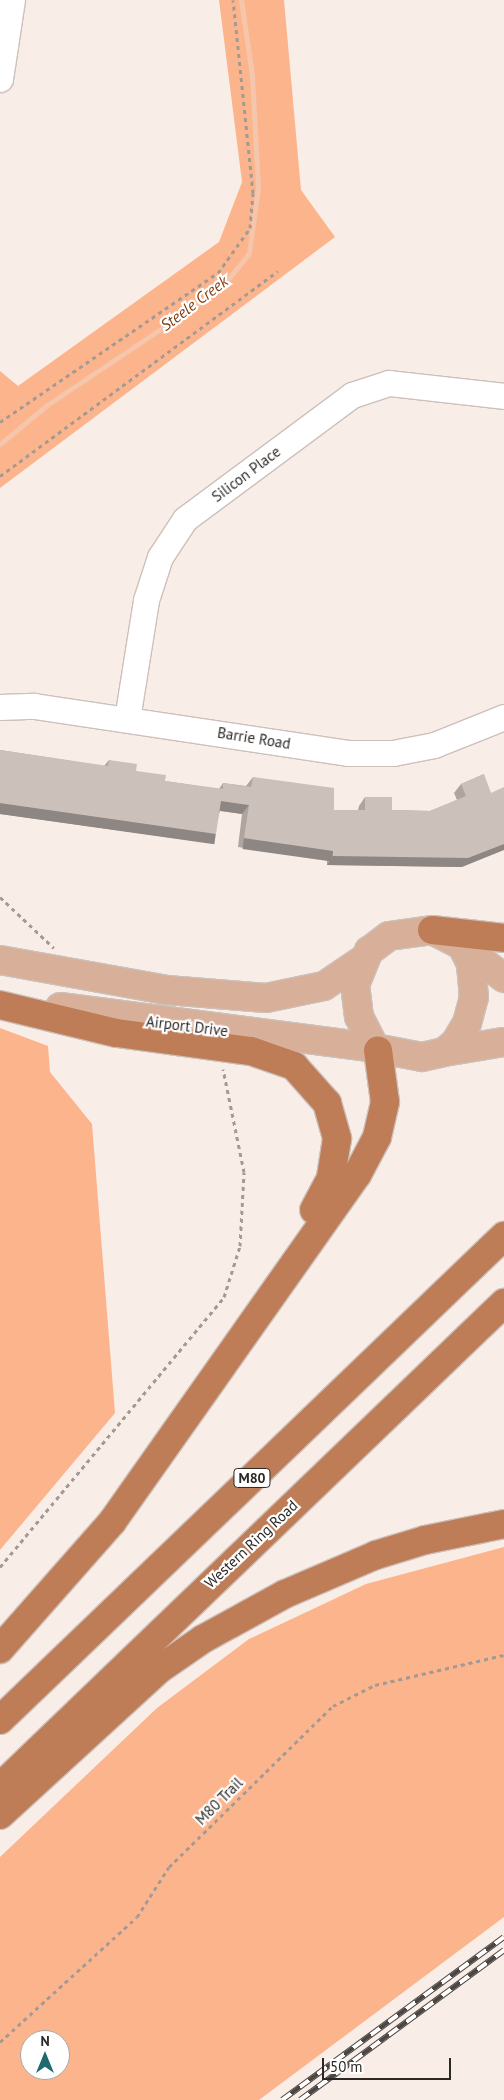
<!DOCTYPE html>
<html>
<head>
<meta charset="utf-8">
<style>
	body { margin:0 }
	#map { position:relative; width:504px; height:2100px; overflow:hidden; background:#f9ede7; font-family:"PT Sans",sans-serif }
	div>[style] { position:absolute }
	[style*='--x'] { left:calc(var(--x)*1px); top:calc(var(--y)*1px); width:calc(var(--w)*1px); rotate:calc(var(--a)*1deg) }
	.green>* { inset:0; background:#fcb48c }
	.stream>* { height:5px; margin:-2.5px; padding:0 2.5px; transform-origin:2.5px; border-radius:2.5px; background:#f5c6ac }
	.path>* { height:3px; margin-top:-1.5px; transform-origin:0; background:repeating-linear-gradient(90deg,#a39a95 0 4px,transparent 0 8px) }
	.roads { filter:drop-shadow(1px 0 #ccc0ba) drop-shadow(-1px 0 #ccc0ba) drop-shadow(0 1px #ccc0ba) drop-shadow(0 -1px #ccc0ba) }
	.minor>* { height:25px; margin:-12.5px; padding:0 12.5px; transform-origin:12.5px; border-radius:12.5px; background:#fff }
	.major>* { height:28px; margin:-14px; padding:0 14px; transform-origin:14px; border-radius:14px; background:#d8b09a }
	.highway>* { height:28px; margin:-14px; padding:0 14px; transform-origin:14px; border-radius:14px; background:#be7c57 }
	.rail>* { height:5.5px; margin-top:-2.75px; transform-origin:0; background:repeating-linear-gradient(90deg,#fff 0 11px,#4c4643 0 22px); box-sizing:border-box; border-block:1px solid #4c4643 }
	.wall>* { inset:0; background:#afa5a0 }
	.shaded-wall>* { inset:0; background:#8e8682; transform-origin:0 0 }
	.building>* { inset:0; background:#cbc0ba }
	span { translate:-50% -50%; white-space:nowrap; text-align:center; line-height:1.15; -webkit-text-stroke:4.5px #fff; paint-order:stroke }
	.shield-label span { padding:1px 4px; background:#fff; border:1px solid; border-radius:4px; -webkit-text-stroke-width:0 }
	.shield-label { font-size:14px; color:#2b2724; font-weight:700 }
	.street-label { font-size:15px; color:#2b2724 }
	.water-label { font-size:16px; color:#823d0e; font-style:italic }
	.north { position:absolute; left:20px; top:2030px; width:50px; height:50px; box-sizing:border-box; background:#fff; border:1px solid #aaa9a7; border-radius:50%; rotate:0deg; font-size:14px; font-weight:700; line-height:20px; text-align:center; color:#2b2724 }
	.north::after { content:''; display:block; margin:auto; width:18px; height:22px; background:#1e6a6e; clip-path:polygon(50% 0,100% 100%,50% 72%,0 100%) }
	.scale { position:absolute; left:322px; top:2058px; width:129px; height:22px; box-sizing:border-box; border:2px solid #2b2724; border-top:0; padding-left:6px; font-size:15px; line-height:18px; white-space:nowrap; color:#2b2724; -webkit-text-stroke:4px #fff; paint-order:stroke }
</style>
</head>
<body>
<div id="map">
	<div class="green">
		<div style="clip-path:polygon(219px 0,284px 0,301px 190px,335px 237px,0 488px,0 371px,18px 386px,219px 242px,242px 182px)"></div>
		<div style="clip-path:polygon(0 1028px,48px 1046px,50px 1072px,92px 1124px,115px 1413px,0 1550px)"></div>
		<div style="clip-path:polygon(evenodd,504px 1547px,504px 1917px,259px 2100px,0 2100px,0 1857px,157px 1708px,249px 1639px,366px 1584px,504px 1547px,30px 2040px,60px 2040px,60px 2070px,30px 2070px,30px 2040px)"></div>
	</div>
	<div class="stream">
		<div style="--x:0;--y:444;--w:61;--a:-39.7"></div>
		<div style="--x:47;--y:405;--w:178;--a:-33.8"></div>
		<div style="--x:195;--y:306;--w:38;--a:-37"></div>
		<div style="--x:225;--y:283;--w:38;--a:-51"></div>
		<div style="--x:249;--y:253;--w:67;--a:-82.2"></div>
		<div style="--x:258;--y:187;--w:112;--a:-93.1"></div>
		<div style="--x:252;--y:75;--w:76;--a:-98.3"></div>
	</div>
	<div class="path">
		<div style="--x:0;--y:422;--w:264;--a:-34.4"></div>
		<div style="--x:218;--y:273;--w:55;--a:-54.6"></div>
		<div style="--x:250;--y:228;--w:35;--a:-85"></div>
		<div style="--x:253;--y:193;--w:194;--a:-95.9"></div>
		<div style="--x:0;--y:476;--w:345;--a:-36.4"></div>
		<div style="--x:0;--y:897;--w:74;--a:43.4"></div>
		<div style="--x:0;--y:1567;--w:351;--a:-50.3"></div>
		<div style="--x:224;--y:1297;--w:53;--a:-72.6"></div>
		<div style="--x:240;--y:1246;--w:74;--a:-86.9"></div>
		<div style="--x:244;--y:1172;--w:105;--a:-101.5"></div>
		<div style="--x:0;--y:2042;--w:185;--a:-42.4"></div>
		<div style="--x:137;--y:1917;--w:59;--a:-57.4"></div>
		<div style="--x:169;--y:1867;--w:230;--a:-44.5"></div>
		<div style="--x:333;--y:1706;--w:47;--a:-26.6"></div>
		<div style="--x:375;--y:1685;--w:132;--a:-13.1"></div>
	</div>
	<div class="roads">
		<div class="minor">
			<div style="--x:0;--y:79;--w:80;--a:-81.4"></div>
			<div style="--x:0;--y:707;--w:34;--a:-2"></div>
			<div style="--x:34;--y:706;--w:317;--a:8.5"></div>
			<div style="--x:348;--y:753;--w:45;--a:0"></div>
			<div style="--x:393;--y:753;--w:42;--a:-11"></div>
			<div style="--x:434;--y:745;--w:75;--a:-21.8"></div>
			<div style="--x:127;--y:719;--w:121;--a:-80.9"></div>
			<div style="--x:146;--y:600;--w:45;--a:-72"></div>
			<div style="--x:160;--y:557;--w:45;--a:-56.7"></div>
			<div style="--x:185;--y:519;--w:208;--a:-36.6"></div>
			<div style="--x:352;--y:395;--w:39;--a:-18"></div>
			<div style="--x:389;--y:383;--w:116;--a:6.4"></div>
		</div>
		<div class="major">
			<div style="--x:462;--y:946;--w:20;--a:63"></div>
			<div style="--x:471;--y:964;--w:33;--a:85"></div>
			<div style="--x:474;--y:997;--w:27;--a:105"></div>
			<div style="--x:467;--y:1023;--w:23;--a:121"></div>
			<div style="--x:455;--y:1043;--w:14;--a:141"></div>
			<div style="--x:444;--y:1052;--w:23;--a:167"></div>
			<div style="--x:422;--y:1057;--w:48;--a:-169.2"></div>
			<div style="--x:375;--y:1048;--w:35;--a:-117"></div>
			<div style="--x:359;--y:1017;--w:32;--a:-97"></div>
			<div style="--x:355;--y:985;--w:37;--a:-68"></div>
			<div style="--x:369;--y:951;--w:25;--a:-37"></div>
			<div style="--x:389;--y:936;--w:43;--a:-7.9"></div>
			<div style="--x:432;--y:930;--w:29;--a:27"></div>
			<div style="--x:458;--y:943;--w:5;--a:37"></div>
			<div style="--x:462;--y:946;--w:53;--a:37.3"></div>
			<div style="--x:0;--y:960;--w:170;--a:10.2"></div>
			<div style="--x:167;--y:990;--w:99;--a:4.6"></div>
			<div style="--x:266;--y:998;--w:59;--a:-11.7"></div>
			<div style="--x:324;--y:986;--w:48;--a:-34"></div>
			<div style="--x:60;--y:1007;--w:318;--a:7.4"></div>
			<div style="--x:444;--y:1052;--w:61;--a:-9.5"></div>
		</div>
		<div class="highway">
			<div style="--x:432;--y:930;--w:72;--a:6.3"></div>
			<div style="--x:0;--y:1005;--w:120;--a:13.5"></div>
			<div style="--x:117;--y:1033;--w:135;--a:7.7"></div>
			<div style="--x:251;--y:1051;--w:46;--a:19.2"></div>
			<div style="--x:294;--y:1066;--w:50;--a:48.3"></div>
			<div style="--x:327;--y:1103;--w:37;--a:74"></div>
			<div style="--x:337;--y:1139;--w:39;--a:99"></div>
			<div style="--x:331;--y:1178;--w:36;--a:118"></div>
			<div style="--x:0;--y:1649;--w:169;--a:-48.6"></div>
			<div style="--x:112;--y:1522;--w:425;--a:-54.8"></div>
			<div style="--x:357;--y:1175;--w:43;--a:-62.2"></div>
			<div style="--x:377;--y:1137;--w:36;--a:-77"></div>
			<div style="--x:385;--y:1102;--w:52;--a:-97.7"></div>
			<div style="--x:0;--y:1720;--w:699;--a:-43.84"></div>
			<div style="--x:0;--y:1787;--w:699;--a:-43.84"></div>
			<div style="--x:0;--y:1815;--w:214;--a:-42.5"></div>
			<div style="--x:158;--y:1670;--w:55;--a:-34.6"></div>
			<div style="--x:203;--y:1639;--w:94;--a:-28.8"></div>
			<div style="--x:285;--y:1594;--w:99;--a:-23.2"></div>
			<div style="--x:376;--y:1555;--w:51;--a:-17"></div>
			<div style="--x:425;--y:1540;--w:81;--a:-11.4"></div>
		</div>
	</div>
	<div class="rail">
		<div style="--x:282;--y:2100;--w:275;--a:-36.3"></div>
		<div style="--x:300;--y:2100;--w:253;--a:-36.3"></div>
	</div>
	<div class="wall">
		<div style="clip-path:polygon(0 750px,104px 766px,109px 760px,136px 771px,165px 781px,219px 789px,223px 783px,246px 786px,253px 777px,334px 810px,358px 810px,359px 806px,365px 797px,392px 810px,430px 811px,457px 800px,454px 793px,461px 784px,484px 774px,462px 867px,327px 865px,327px 860px,238px 847px,242px 814px,220px 811px,210px 843px,0 814px)"></div>
	</div>
	<div class="shaded-wall">
		<div style="clip-path:polygon(221px 801px,249px 805px,242px 814px,215px 810px)"></div>
		<div style="left:0;top:803px;width:218px;height:11px;rotate:8deg"></div>
		<div style="left:244px;top:838px;width:90px;height:11px;rotate:8deg"></div>
		<div style="clip-path:polygon(504px 844px,504px 850px,462px 867px,327px 865px,333px 856px)"></div>
	</div>
	<div class="building">
		<div style="clip-path:polygon(0 750px,108px 766px,109px 760px,137px 764px,136px 771px,166px 775px,165px 781px,223px 789px,223px 783px,251px 787px,253px 777px,334px 788px,334px 810px,365px 810px,365px 797px,392px 797px,392px 810px,430px 811px,466px 796px,461px 784px,484px 774px,491px 793px,504px 787px,504px 844px,468px 858px,333px 856px,333px 851px,244px 838px,249px 805px,221px 801px,216px 834px,0 803px)"></div>
	</div>
	<div class="shield-label">
		<span style="left:252px;top:1478px">M80</span>
	</div>
	<div class="street-label">
		<span style="left:246px;top:474px;rotate:-37deg">Silicon Place</span>
		<span style="left:254px;top:738px;rotate:9deg">Barrie Road</span>
		<span style="left:187px;top:1026px;rotate:7deg">Airport Drive</span>
		<span style="left:251px;top:1544px;rotate:-43deg">Western Ring Road</span>
		<span style="left:219px;top:1801px;rotate:-45deg">M80 Trail</span>
	</div>
	<div class="water-label">
		<span style="left:194px;top:303px;rotate:-37deg">Steele Creek</span>
	</div>
	<div class="north">N</div>
	<div class="scale">50 m</div>
</div>
</body>
</html>
